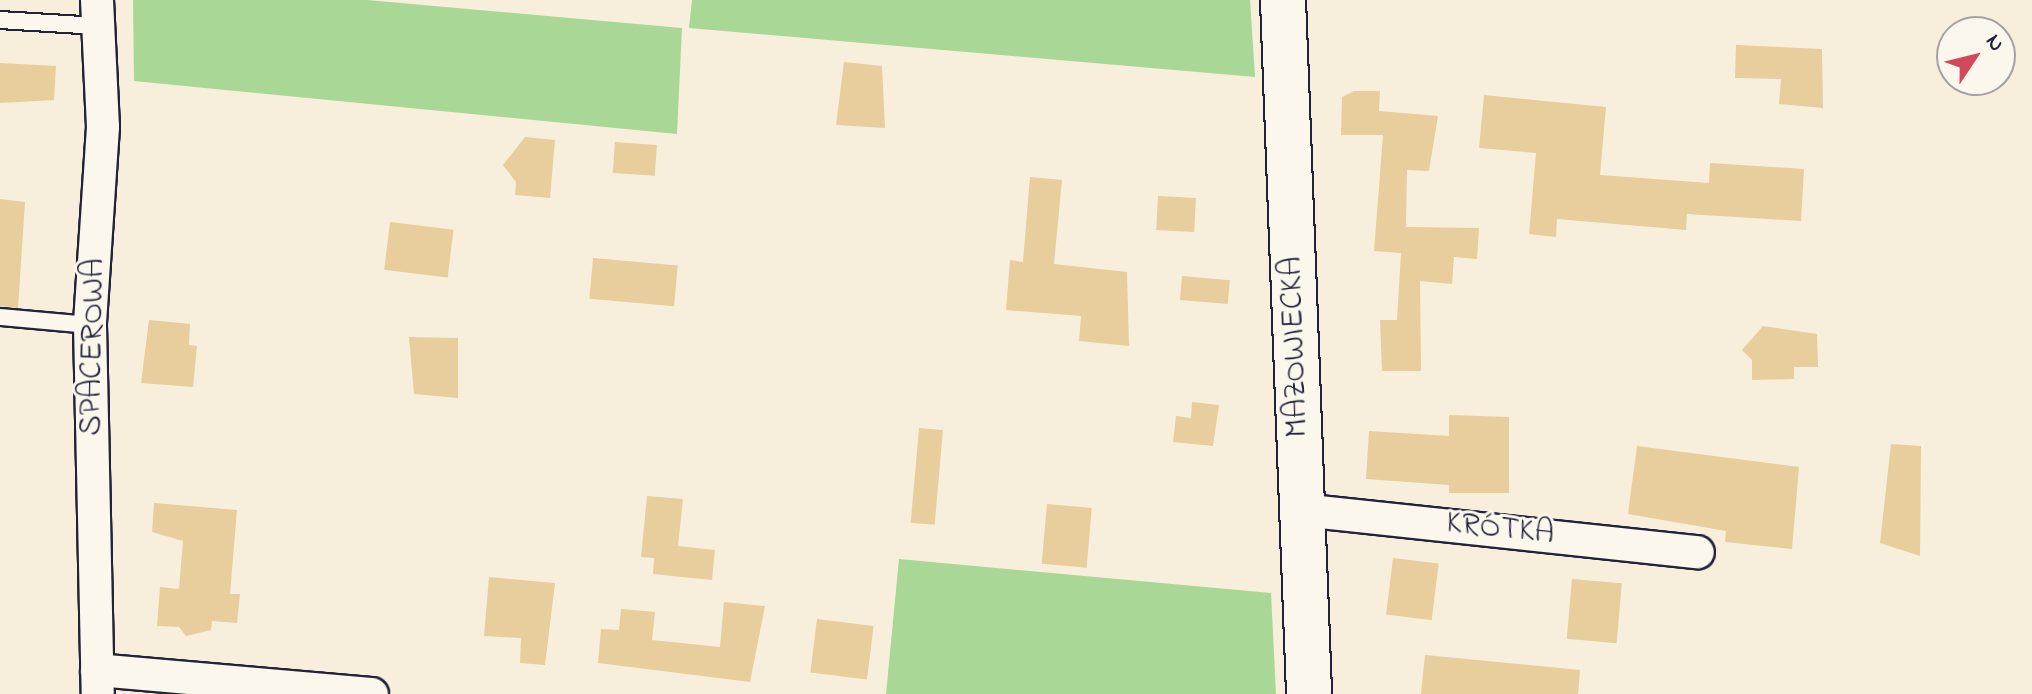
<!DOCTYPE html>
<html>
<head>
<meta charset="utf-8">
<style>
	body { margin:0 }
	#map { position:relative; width:2032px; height:694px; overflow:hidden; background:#f7efdc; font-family:"Indie Flower",sans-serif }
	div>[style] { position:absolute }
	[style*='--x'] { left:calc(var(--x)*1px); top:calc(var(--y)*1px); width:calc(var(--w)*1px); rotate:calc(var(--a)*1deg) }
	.green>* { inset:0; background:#a9d796 }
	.building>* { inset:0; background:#e8cd9d; transform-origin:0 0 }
	.roads { filter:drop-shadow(2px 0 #22223b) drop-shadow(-2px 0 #22223b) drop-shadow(0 2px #22223b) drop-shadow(0 -2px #22223b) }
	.lane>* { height:16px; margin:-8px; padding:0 8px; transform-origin:8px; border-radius:8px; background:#fbf7ec }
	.street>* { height:32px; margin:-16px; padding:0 16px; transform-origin:16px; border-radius:16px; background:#fbf7ec }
	.secondary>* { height:44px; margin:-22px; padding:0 22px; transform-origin:22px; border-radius:22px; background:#fbf7ec }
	span { translate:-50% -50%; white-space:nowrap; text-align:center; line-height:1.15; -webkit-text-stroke:6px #fbf7ec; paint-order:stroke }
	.street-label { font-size:32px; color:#22223b }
	.north { position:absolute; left:1936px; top:16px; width:80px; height:80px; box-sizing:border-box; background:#fbf7ec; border:2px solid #a4a2a5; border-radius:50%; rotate:55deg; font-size:22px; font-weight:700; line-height:32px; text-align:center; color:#22223b }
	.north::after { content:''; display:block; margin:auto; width:28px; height:36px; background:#d1495b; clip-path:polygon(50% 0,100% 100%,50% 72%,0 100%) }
</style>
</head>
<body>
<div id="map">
	<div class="green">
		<div style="clip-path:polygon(133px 0,367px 0,682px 28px,677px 134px,134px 81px)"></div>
		<div style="clip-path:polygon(692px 0,1250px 0,1255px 77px,689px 28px)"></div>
		<div style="clip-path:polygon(899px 559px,1271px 593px,1276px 694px,886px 694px)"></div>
	</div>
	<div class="building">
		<div style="clip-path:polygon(1736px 45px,1822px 49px,1823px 108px,1779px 104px,1781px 79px,1735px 78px)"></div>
		<div style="clip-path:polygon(844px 62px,882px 66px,885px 128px,836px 125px)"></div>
		<div style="clip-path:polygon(0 63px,56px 66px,54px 100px,0 103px)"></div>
		<div style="clip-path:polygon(1354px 91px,1380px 91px,1379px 111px,1438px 116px,1429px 171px,1407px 170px,1406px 227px,1479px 228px,1477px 259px,1454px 257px,1452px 284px,1420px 281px,1421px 371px,1382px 371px,1380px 320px,1397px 320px,1401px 253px,1374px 251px,1383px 135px,1341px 135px,1342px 97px)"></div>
		<div style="clip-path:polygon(1484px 95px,1606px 107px,1600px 175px,1709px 183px,1710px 163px,1804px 169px,1801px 221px,1687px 214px,1686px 230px,1557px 219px,1556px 237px,1529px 234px,1536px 153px,1479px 148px)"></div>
		<div style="clip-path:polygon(525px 137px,555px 140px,550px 198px,515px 195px,516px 182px,503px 165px)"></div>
		<div style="left:615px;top:142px;width:42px;height:31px;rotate:4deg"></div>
		<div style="clip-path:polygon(1030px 177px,1062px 180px,1054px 264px,1127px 272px,1129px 346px,1079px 341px,1081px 316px,1006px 310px,1010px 260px,1023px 262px)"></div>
		<div style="left:1158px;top:196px;width:38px;height:34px;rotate:3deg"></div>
		<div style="clip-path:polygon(0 199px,25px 202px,18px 308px,0 306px)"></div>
		<div style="left:390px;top:222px;width:64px;height:48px;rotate:7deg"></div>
		<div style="left:593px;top:258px;width:85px;height:41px;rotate:5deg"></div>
		<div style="left:1182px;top:276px;width:48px;height:24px;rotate:5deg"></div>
		<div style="clip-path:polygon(149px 320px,190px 324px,189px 345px,197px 346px,193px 387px,141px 383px)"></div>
		<div style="clip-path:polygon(1763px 326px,1817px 334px,1818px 367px,1794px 367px,1794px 379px,1752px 380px,1752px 360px,1742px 350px)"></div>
		<div style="clip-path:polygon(409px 337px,458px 338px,458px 398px,414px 394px)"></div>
		<div style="clip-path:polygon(1192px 402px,1219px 405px,1213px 446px,1173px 442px,1176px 416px,1191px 418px)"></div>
		<div style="clip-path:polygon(1449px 415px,1509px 417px,1509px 493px,1449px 493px,1449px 485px,1366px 479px,1369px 431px,1449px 436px)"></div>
		<div style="left:919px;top:428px;width:24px;height:95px;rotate:5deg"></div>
		<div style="clip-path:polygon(1891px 444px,1921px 446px,1920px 556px,1880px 543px)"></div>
		<div style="clip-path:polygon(1637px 446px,1799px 467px,1792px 549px,1725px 542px,1726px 531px,1628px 514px)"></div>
		<div style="clip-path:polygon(647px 496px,683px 499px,678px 546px,715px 550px,712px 580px,653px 574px,654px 558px,641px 557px)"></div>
		<div style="clip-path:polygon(154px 503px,237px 510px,230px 594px,240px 594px,237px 623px,212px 621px,211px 630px,186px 636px,179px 627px,157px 626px,160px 587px,179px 589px,183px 541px,152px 532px)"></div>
		<div style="left:1047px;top:504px;width:45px;height:60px;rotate:5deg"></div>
		<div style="left:1393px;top:558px;width:46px;height:57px;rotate:7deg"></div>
		<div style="clip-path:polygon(489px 577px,555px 583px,545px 665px,520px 663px,521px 638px,484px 636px)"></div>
		<div style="left:1572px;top:579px;width:50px;height:60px;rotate:5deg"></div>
		<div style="clip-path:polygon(724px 602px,765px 606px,750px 682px,598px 663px,601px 629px,619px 630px,621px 609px,655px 612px,652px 640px,720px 647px)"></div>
		<div style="left:817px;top:619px;width:57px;height:54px;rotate:7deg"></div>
		<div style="clip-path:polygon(1425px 655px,1580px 670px,1578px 694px,1421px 694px)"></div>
	</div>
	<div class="roads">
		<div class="lane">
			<div style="--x:0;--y:20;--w:98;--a:3.5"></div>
			<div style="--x:0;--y:317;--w:90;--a:5.1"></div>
		</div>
		<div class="street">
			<div style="--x:97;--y:0;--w:127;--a:87.3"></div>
			<div style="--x:103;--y:127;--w:198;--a:93.8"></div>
			<div style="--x:90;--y:325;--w:369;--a:88.8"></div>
			<div style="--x:1302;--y:510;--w:398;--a:6.1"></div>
			<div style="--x:97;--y:670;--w:276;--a:5"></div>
		</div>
		<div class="secondary">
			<div style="--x:1283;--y:0;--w:694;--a:87.85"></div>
		</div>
	</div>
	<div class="street-label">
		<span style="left:94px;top:347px;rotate:-89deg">SPACEROWA</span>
		<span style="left:1296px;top:347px;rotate:-92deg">MAZOWIECKA</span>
		<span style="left:1500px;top:530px;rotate:6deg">KRÓTKA</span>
	</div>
	<div class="north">N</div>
</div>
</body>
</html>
